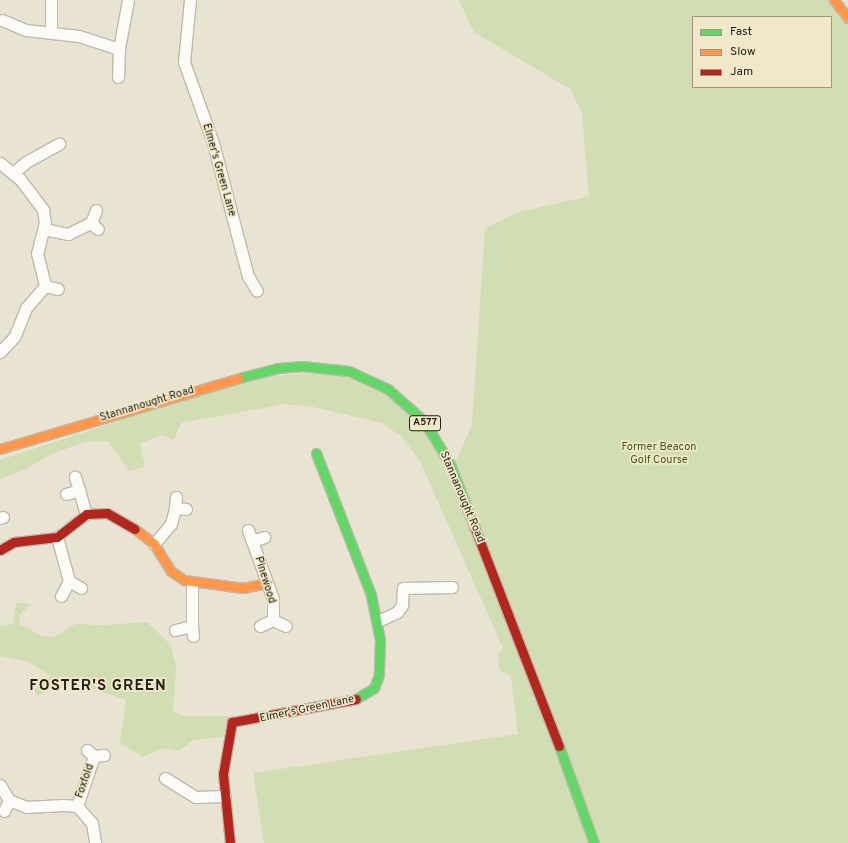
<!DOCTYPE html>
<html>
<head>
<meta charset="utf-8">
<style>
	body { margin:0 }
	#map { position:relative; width:848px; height:843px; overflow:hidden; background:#e9e3d2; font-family:Overpass,sans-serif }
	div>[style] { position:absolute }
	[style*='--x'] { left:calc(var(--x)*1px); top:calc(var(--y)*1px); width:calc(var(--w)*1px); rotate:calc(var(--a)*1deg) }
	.green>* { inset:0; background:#d1ddb3 }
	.roads { filter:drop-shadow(1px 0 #beb9ac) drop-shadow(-1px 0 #beb9ac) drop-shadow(0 1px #beb9ac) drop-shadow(0 -1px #beb9ac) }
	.street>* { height:11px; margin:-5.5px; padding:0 5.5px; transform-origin:5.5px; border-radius:5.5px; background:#fcfbf8 }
	.fast>* { height:9px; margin:-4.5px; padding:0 4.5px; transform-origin:4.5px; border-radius:4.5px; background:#63d668 }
	.slow>* { height:9px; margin:-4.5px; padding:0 4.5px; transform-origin:4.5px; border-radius:4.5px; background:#ff974d }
	.jam>* { height:9px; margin:-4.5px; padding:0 4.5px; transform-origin:4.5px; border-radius:4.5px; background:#b3261e }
	span { translate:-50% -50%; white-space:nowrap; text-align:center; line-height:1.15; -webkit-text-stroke:3.5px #f2e7c9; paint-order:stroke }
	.shield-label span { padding:1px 3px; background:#f2e7c9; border:1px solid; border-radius:3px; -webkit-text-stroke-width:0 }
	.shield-label { font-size:10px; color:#231f14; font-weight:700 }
	.street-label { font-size:11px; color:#231f14 }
	.park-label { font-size:11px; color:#425a17 }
	.district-label { font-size:15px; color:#231f14; font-weight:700; letter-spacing:1px }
	.legend { position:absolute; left:692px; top:16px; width:140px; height:72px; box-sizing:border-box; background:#f2e7c9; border:1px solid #9f9781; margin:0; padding:5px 7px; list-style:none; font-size:12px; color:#231f14 }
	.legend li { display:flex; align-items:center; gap:8px; height:20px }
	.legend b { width:20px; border:1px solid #9f9781 }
</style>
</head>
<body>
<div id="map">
	<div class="green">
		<div style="clip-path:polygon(evenodd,459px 0,834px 0,848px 18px,848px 843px,264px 843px,253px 773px,518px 734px,511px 676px,499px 670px,498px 654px,503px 648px,420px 461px,402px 437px,382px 423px,313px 407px,285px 404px,181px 423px,174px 440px,160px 435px,140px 444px,145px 467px,129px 471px,108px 441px,84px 442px,50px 455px,22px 471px,0 479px,0 460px,173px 403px,258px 377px,329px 372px,381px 388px,456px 462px,472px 424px,485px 228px,516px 213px,589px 196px,582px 113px,570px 89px,474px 32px,459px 0,693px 17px,831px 17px,831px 87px,693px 87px,693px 17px)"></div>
		<div style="clip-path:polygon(16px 603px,30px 604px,19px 616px,20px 624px,42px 636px,54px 637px,75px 624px,104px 625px,147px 622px,171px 645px,176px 668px,173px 712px,184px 716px,229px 716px,223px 737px,193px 740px,179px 751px,164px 748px,143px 757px,120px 743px,126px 700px,64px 678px,38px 696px,33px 690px,51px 676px,26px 661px,0 656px,0 626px,13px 624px)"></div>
	</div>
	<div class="roads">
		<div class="street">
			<div style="--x:51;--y:0;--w:32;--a:90"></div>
			<div style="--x:190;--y:0;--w:62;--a:95.5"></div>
			<div style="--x:184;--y:62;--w:86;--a:70.3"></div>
			<div style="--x:213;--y:143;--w:138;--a:75.3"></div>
			<div style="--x:248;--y:276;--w:17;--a:59"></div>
			<div style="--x:2;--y:20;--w:26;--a:23"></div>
			<div style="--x:26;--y:30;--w:53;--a:6.5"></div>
			<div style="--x:79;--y:36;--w:42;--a:18"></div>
			<div style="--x:119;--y:49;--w:28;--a:92"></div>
			<div style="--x:119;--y:49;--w:50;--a:-79.6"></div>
			<div style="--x:0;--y:163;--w:26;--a:39"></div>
			<div style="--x:20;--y:179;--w:39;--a:53"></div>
			<div style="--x:43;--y:210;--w:12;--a:81"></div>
			<div style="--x:45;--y:222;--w:32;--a:104"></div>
			<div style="--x:37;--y:253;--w:34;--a:76"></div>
			<div style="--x:45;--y:286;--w:29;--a:131"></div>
			<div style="--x:26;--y:308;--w:31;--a:112"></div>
			<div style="--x:14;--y:337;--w:21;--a:133"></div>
			<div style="--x:13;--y:173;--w:17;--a:-40"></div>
			<div style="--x:26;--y:162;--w:38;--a:-29"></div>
			<div style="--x:96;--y:210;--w:14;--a:111"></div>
			<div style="--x:91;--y:223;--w:9;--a:41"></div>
			<div style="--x:44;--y:229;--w:25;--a:12"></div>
			<div style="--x:68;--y:234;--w:25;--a:-26"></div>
			<div style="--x:45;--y:286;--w:13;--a:13"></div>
			<div style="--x:79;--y:490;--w:25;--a:74"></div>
			<div style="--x:66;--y:494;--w:14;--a:-17"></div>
			<div style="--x:79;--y:490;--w:14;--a:-107"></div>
			<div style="--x:176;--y:497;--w:11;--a:95"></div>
			<div style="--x:175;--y:508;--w:11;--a:5"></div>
			<div style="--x:0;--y:518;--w:3;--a:-18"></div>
			<div style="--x:248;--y:530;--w:12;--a:70"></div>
			<div style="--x:252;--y:541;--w:13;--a:-18"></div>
			<div style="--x:57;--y:537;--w:46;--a:74.7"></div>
			<div style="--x:252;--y:541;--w:62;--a:70.1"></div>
			<div style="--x:273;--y:599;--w:21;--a:90"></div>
			<div style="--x:154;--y:544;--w:26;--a:-50"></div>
			<div style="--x:171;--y:524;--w:16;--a:-76"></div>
			<div style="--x:192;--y:582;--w:44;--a:90"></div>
			<div style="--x:61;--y:596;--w:17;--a:-62"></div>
			<div style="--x:69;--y:581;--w:14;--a:30"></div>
			<div style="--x:378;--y:621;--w:21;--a:-25"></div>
			<div style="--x:397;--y:612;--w:9;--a:-54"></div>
			<div style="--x:402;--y:605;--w:17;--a:-87"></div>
			<div style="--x:403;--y:588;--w:49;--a:-1.2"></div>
			<div style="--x:260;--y:626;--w:14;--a:-25"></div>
			<div style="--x:273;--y:620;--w:14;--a:25"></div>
			<div style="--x:175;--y:630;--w:17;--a:-13"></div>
			<div style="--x:192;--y:626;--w:10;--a:84"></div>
			<div style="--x:87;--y:750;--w:9;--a:41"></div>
			<div style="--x:94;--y:756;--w:10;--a:-6"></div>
			<div style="--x:165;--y:778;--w:36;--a:32"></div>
			<div style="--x:195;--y:797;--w:30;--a:-2"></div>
			<div style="--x:0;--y:785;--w:17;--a:59"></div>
			<div style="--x:9;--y:800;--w:12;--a:114"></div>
			<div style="--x:9;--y:800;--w:18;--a:22"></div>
			<div style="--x:26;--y:807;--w:37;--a:-3"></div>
			<div style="--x:63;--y:805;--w:14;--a:4"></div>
			<div style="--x:77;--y:806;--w:23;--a:49"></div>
			<div style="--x:92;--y:823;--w:20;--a:81"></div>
			<div style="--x:77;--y:806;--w:53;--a:-71.2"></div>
		</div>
		<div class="fast">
			<div style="--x:239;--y:378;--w:40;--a:-14.4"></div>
			<div style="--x:278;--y:368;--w:24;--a:-5"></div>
			<div style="--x:302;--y:366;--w:47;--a:6.1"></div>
			<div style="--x:349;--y:371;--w:43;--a:24.8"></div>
			<div style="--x:388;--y:389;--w:48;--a:41.6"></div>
			<div style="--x:424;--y:421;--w:50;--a:58.8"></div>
			<div style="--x:450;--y:464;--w:66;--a:68.8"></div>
			<div style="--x:316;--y:453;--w:152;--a:68.8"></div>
			<div style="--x:371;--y:595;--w:46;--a:78.7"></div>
			<div style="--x:380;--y:640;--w:35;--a:92"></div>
			<div style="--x:379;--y:675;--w:14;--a:111"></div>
			<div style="--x:374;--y:688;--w:21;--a:149"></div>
			<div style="--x:559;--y:746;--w:103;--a:70.2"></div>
		</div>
		<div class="slow">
			<div style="--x:834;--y:0;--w:23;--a:52"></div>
			<div style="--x:0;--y:449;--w:249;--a:-16.5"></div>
			<div style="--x:135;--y:529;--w:24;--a:38"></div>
			<div style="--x:154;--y:544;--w:32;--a:58"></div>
			<div style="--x:171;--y:571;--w:16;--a:35"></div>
			<div style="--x:184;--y:580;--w:60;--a:7.7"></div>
			<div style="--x:243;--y:588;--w:25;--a:-12"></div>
		</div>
		<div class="jam">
			<div style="--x:474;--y:526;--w:236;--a:68.9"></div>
			<div style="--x:0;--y:550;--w:16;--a:-30"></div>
			<div style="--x:14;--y:542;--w:43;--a:-6.6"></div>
			<div style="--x:57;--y:537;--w:37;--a:-38"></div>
			<div style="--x:86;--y:514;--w:21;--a:-3"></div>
			<div style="--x:107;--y:513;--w:32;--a:30"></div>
			<div style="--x:230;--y:843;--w:69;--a:-95.8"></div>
			<div style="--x:223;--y:774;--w:53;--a:-80.2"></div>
			<div style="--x:232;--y:722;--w:126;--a:-10.5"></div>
		</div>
	</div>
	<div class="shield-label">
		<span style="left:425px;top:423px">A577</span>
	</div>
	<div class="street-label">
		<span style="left:219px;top:170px;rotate:74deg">Elmer's Green Lane</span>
		<span style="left:147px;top:404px;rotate:-17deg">Stannanought Road</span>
		<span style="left:462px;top:497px;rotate:67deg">Stannanought Road</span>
		<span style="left:265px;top:580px;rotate:73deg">Pinewood</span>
		<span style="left:307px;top:709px;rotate:-12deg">Elmer's Green Lane</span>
		<span style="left:85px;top:781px;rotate:-71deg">Foxfold</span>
	</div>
	<div class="park-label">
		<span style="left:659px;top:454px">Former Beacon<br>Golf Course</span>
	</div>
	<div class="district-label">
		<span style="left:98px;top:687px">FOSTER'S GREEN</span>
	</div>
	<ul class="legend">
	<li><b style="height:5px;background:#63d668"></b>Fast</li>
	<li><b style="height:5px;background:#ff974d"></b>Slow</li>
	<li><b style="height:5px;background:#b3261e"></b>Jam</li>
	</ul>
</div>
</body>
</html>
